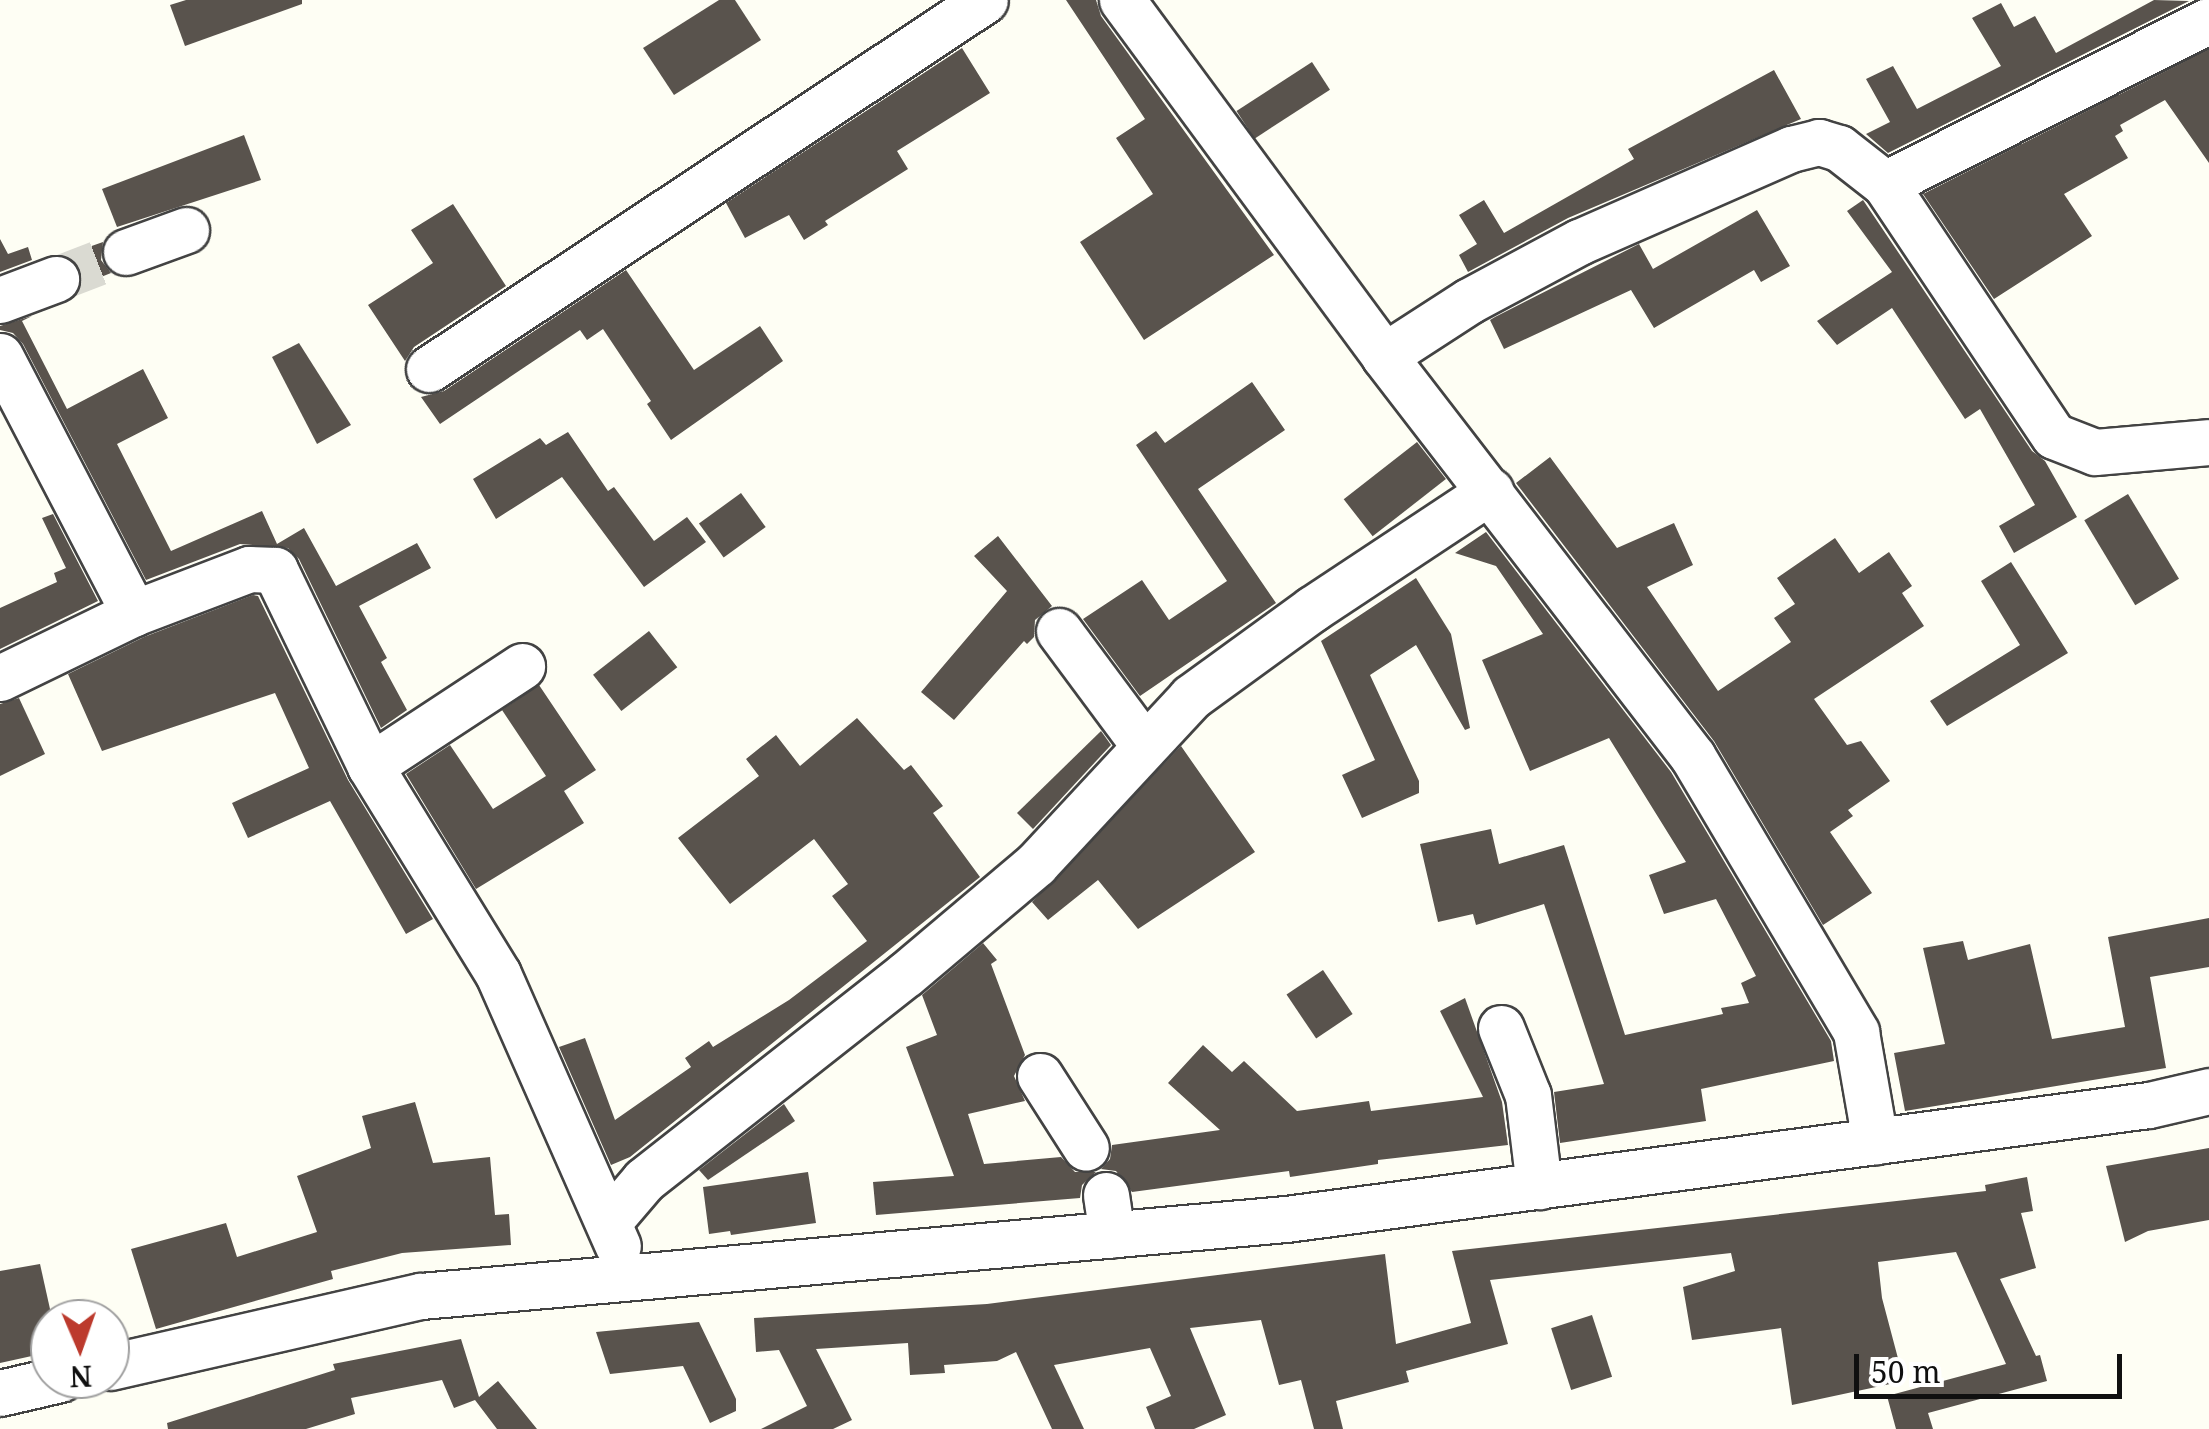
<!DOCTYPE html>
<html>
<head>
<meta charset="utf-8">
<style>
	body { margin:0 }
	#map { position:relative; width:2209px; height:1429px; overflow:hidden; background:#fefef4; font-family:"Noto Serif",serif }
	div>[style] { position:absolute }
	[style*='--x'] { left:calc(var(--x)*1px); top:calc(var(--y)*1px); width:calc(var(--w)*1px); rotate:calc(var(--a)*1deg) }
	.building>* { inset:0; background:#59534d; transform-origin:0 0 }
	.minor-tunnel>* { height:45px; margin-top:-22.5px; transform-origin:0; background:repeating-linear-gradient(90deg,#dadad2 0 45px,transparent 0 67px) }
	.roads { filter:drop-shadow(2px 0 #434343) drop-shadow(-2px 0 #434343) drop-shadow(0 2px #434343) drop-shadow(0 -2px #434343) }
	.minor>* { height:45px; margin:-22.5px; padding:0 22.5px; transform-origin:22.5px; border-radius:22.5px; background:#fff }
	span { translate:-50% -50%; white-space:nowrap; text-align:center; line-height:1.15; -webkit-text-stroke:10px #fff; paint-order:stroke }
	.north { position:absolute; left:30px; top:1299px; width:100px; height:100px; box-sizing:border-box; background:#fff; border:2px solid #9f9f9f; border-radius:50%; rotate:178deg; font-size:28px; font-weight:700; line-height:40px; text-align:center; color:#101010 }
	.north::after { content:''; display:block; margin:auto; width:35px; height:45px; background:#bc3a2d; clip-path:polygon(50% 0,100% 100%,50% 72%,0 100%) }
	.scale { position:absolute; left:1854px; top:1354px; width:268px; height:45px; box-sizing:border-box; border:5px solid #101010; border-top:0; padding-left:12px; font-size:30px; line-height:35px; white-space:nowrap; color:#101010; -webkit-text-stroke:8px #fff; paint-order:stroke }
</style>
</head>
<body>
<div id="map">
	<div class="building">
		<div style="clip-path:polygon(186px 0,302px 0,302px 4px,185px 46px,170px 5px)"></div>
		<div style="clip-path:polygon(719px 0,735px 0,761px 40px,674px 95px,643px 48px)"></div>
		<div style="clip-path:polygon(1066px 0,1096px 0,1101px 16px,1274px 255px,1144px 340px,1080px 242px,1153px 194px,1116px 138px,1145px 119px)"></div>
		<div style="clip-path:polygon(2154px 0,2189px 1px,1888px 153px,1866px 134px,1890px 122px,1866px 79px,1893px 66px,1917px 109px,2001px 66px,1972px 18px,2001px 3px,2014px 27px,2035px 16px,2056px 53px)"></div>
		<div style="clip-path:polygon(962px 48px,990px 93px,897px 151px,908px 169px,825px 221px,828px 225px,804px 240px,789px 215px,745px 238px,726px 203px)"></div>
		<div style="clip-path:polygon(2209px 49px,2209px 163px,2165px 100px,2120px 125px,2123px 131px,2115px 136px,2128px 158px,2064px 194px,2092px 236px,1994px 299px,1923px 194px)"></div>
		<div style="left:1312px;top:62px;width:33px;height:90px;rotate:57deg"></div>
		<div style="clip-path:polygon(1774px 70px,1801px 119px,1568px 218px,1468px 272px,1459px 255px,1477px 244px,1459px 215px,1484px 200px,1504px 233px,1634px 159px,1628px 149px)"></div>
		<div style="clip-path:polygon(244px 135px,261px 180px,117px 227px,102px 189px)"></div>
		<div style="clip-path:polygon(1863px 200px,2032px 451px,2045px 461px,2077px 517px,2014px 553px,1999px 526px,2035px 505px,1980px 409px,1965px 419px,1892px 308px,1837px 345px,1817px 321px,1892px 272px,1847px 211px)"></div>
		<div style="clip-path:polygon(453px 204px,506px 286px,414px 347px,405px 361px,368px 305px,433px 263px,411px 230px)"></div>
		<div style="clip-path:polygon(1757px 210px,1790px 266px,1761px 282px,1754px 270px,1654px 328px,1631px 290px,1504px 349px,1490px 320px,1495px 317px,1639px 244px,1653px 269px)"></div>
		<div style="clip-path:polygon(0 239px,8px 254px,28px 247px,32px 260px,0 272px)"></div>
		<div style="clip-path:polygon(103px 242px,101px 260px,111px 273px,81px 285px,80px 269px,66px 255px)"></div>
		<div style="clip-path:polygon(626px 270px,694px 370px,760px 326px,783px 361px,671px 440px,647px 404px,651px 401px,603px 329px,587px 340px,580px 330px,440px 424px,421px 397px,444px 391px)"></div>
		<div style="clip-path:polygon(32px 316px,22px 321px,67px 409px,143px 369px,168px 418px,117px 444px,171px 551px,262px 511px,277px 544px,304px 528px,336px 586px,417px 543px,431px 568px,359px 606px,387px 658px,381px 662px,407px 710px,381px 728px,299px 559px,288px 548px,240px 544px,146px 580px,23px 344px,13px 333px,0 330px,0 326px)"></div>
		<div style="clip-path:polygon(299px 343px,351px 425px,317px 444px,272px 357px)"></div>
		<div style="clip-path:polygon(1252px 382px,1285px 430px,1198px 489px,1276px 603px,1140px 696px,1083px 619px,1142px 580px,1169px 620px,1227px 581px,1136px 445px,1156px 431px,1165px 443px)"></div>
		<div style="clip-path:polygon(568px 432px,608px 491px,614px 487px,654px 541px,687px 517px,706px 542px,644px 587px,562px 477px,496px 519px,473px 479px,540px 438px,546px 445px)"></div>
		<div style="left:1417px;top:442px;width:47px;height:93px;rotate:52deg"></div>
		<div style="clip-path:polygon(1550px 457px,1617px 548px,1674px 523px,1693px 565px,1647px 587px,1718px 691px,1791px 642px,1774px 618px,1795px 604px,1777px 578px,1835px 538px,1859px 573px,1889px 552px,1912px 586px,1902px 593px,1924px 626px,1814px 699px,1847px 745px,1861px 741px,1890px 781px,1848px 810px,1853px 816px,1830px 832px,1872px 893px,1823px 925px,1714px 741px,1516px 483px)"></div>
		<div style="left:741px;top:493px;width:42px;height:52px;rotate:54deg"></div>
		<div style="left:2128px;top:494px;width:99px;height:51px;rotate:59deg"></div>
		<div style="clip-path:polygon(53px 514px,98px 601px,0 649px,0 608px,57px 582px,54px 573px,66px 568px,42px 518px)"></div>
		<div style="clip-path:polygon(1486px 532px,1671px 772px,1831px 1041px,1834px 1061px,1701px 1089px,1706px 1121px,1560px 1143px,1554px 1092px,1604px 1084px,1544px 904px,1476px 925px,1473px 914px,1438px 922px,1420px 844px,1491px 829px,1499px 864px,1564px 845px,1625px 1035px,1723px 1014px,1721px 1008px,1749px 1003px,1741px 983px,1756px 976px,1716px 899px,1664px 914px,1649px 875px,1686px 862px,1609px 738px,1530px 771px,1482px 660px,1543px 634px,1496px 566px,1455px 553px)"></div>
		<div style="clip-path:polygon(998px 536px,1052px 606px,1035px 620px,1034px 637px,1027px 644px,1024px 641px,954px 720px,921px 692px,1007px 591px,974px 556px)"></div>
		<div style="clip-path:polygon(2011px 562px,2068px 653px,1947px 726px,1930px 701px,2020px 645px,1981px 581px)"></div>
		<div style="clip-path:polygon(1416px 578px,1451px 634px,1470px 728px,1465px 730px,1416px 645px,1370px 675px,1419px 781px,1419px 793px,1362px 818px,1342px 775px,1375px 760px,1321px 641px)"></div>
		<div style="clip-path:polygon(253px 595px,258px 596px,348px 780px,433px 919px,406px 934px,330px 801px,248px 838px,232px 803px,309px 768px,275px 693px,102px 751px,68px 674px,144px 637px)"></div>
		<div style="left:649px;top:631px;width:46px;height:71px;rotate:52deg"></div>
		<div style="clip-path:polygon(539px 685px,596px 770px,564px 791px,584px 823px,476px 889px,406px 774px,450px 745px,493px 809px,546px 776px,502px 710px)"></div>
		<div style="clip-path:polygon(19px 698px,45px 754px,0 776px,0 704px)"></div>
		<div style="clip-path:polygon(857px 718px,904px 770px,911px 765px,943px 806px,933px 813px,980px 877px,630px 1157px,611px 1165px,559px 1047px,585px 1038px,615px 1120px,691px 1067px,685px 1058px,709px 1041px,713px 1047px,789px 1000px,867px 941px,832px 896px,848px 884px,814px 839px,730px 904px,678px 838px,759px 776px,746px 759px,776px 735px,800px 766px)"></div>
		<div style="clip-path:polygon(1101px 731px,1111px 745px,1033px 829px,1017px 813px)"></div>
		<div style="clip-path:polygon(1181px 746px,1255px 852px,1138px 929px,1098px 880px,1048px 920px,1032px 902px)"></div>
		<div style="clip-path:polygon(2209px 918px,2209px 967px,2150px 977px,2166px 1068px,1905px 1111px,1894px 1053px,1945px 1044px,1923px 948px,1963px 941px,1968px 960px,2030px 944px,2052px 1039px,2125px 1027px,2108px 937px)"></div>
		<div style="clip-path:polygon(983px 943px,997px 960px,991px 964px,1025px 1055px,1014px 1076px,1025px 1101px,968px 1114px,984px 1164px,1061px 1157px,1075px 1172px,1096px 1172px,1082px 1185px,1080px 1198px,876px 1215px,873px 1182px,954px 1176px,906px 1047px,937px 1035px,922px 995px)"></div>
		<div style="left:1323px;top:970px;width:53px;height:44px;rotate:56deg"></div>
		<div style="clip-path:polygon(1465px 998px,1502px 1102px,1508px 1145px,1378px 1160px,1378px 1164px,1290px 1177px,1289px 1171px,1132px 1192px,1116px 1171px,1101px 1169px,1110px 1159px,1112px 1145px,1220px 1130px,1168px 1083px,1203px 1045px,1232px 1072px,1244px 1061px,1297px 1111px,1369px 1101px,1371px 1111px,1483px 1097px,1440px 1011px)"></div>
		<div style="clip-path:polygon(415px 1102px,433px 1163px,490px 1157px,495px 1215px,509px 1214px,511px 1245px,402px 1253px,331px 1271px,333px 1279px,156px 1329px,131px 1249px,226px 1223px,237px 1257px,317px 1232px,297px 1176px,371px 1148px,362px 1116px)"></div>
		<div style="clip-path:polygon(784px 1104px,795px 1121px,708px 1180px,699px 1170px)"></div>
		<div style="clip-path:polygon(2209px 1148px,2209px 1220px,2148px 1231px,2125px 1242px,2106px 1166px)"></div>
		<div style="clip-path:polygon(808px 1172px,816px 1223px,731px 1235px,730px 1231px,709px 1234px,703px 1187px)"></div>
		<div style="clip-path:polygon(2027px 1177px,2033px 1211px,2021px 1213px,2036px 1268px,2000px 1279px,2036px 1356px,2040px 1355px,2047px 1381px,1928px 1413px,1933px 1429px,1896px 1429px,1887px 1396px,2006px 1364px,1956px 1252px,1878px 1262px,1882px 1298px,1904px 1381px,1792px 1405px,1781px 1328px,1692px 1340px,1683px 1287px,1735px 1271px,1731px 1253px,1490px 1280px,1508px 1344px,1406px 1371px,1409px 1382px,1336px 1401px,1343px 1429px,1314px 1429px,1301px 1380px,1279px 1385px,1261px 1320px,1190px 1328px,1226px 1415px,1194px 1429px,1155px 1429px,1146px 1407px,1171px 1396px,1150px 1348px,1054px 1365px,1084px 1429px,1052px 1429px,1016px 1352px,997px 1361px,944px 1365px,945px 1373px,910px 1375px,908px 1343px,816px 1349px,852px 1420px,833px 1429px,761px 1429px,807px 1406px,779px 1350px,756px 1352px,754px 1318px,987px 1304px,1385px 1254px,1396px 1344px,1471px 1323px,1452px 1251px,1986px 1191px,1985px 1185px)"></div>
		<div style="clip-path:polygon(40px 1264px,50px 1309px,50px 1352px,0 1363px,0 1271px)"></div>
		<div style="left:1592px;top:1315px;width:65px;height:43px;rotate:72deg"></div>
		<div style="clip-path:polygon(699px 1322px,736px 1399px,736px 1411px,710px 1423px,683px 1366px,610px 1374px,596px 1332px)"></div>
		<div style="clip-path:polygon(461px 1339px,479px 1397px,498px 1381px,537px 1429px,497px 1429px,475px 1400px,454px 1408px,442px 1380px,351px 1398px,355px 1414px,306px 1429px,168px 1429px,167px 1423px,335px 1370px,333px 1364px)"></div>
	</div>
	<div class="minor-tunnel">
		<div style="--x:56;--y:279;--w:75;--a:-21.1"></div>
	</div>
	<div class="roads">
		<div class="minor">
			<div style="--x:1122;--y:0;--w:442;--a:53.6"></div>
			<div style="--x:1384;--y:356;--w:506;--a:52.38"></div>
			<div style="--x:1693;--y:757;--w:320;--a:59.3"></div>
			<div style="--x:1856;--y:1032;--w:111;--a:80.1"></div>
			<div style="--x:1885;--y:184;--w:363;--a:-26.8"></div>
			<div style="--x:126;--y:252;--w:64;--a:-20.1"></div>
			<div style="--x:0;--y:300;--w:60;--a:-20.6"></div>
			<div style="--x:0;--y:356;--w:290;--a:62.5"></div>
			<div style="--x:1384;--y:356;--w:101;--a:-32.9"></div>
			<div style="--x:1469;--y:301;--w:125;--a:-28.2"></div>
			<div style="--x:1579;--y:242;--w:232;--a:-23.7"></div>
			<div style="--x:1791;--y:149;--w:29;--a:-14"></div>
			<div style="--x:1819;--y:142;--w:21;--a:17"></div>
			<div style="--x:1839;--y:148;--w:58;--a:38"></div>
			<div style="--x:1885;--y:184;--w:303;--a:56.2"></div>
			<div style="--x:2054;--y:436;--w:44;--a:21.3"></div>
			<div style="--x:2095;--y:452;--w:114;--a:-5"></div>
			<div style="--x:429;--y:369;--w:667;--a:-33.57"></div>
			<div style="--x:1059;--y:631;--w:141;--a:53.4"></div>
			<div style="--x:0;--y:678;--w:149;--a:-25.9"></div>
			<div style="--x:134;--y:613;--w:123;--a:-20.9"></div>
			<div style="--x:249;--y:569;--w:26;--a:2"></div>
			<div style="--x:275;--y:570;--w:218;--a:64.1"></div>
			<div style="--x:370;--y:766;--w:244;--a:58.4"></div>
			<div style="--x:498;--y:974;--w:297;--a:66.2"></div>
			<div style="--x:370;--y:766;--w:182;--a:-33.3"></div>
			<div style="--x:1501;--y:1028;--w:72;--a:68.1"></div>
			<div style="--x:1528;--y:1095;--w:92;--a:83.1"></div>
			<div style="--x:1040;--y:1076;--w:85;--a:57.4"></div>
			<div style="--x:1106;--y:1195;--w:40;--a:81.5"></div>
			<div style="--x:610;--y:1220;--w:52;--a:-49.6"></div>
			<div style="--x:644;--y:1180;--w:333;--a:-38.2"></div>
			<div style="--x:906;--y:974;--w:170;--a:-40.2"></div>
			<div style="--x:1036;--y:864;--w:228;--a:-47.1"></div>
			<div style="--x:1191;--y:697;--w:150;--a:-36"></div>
			<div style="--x:1312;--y:609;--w:214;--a:-33.5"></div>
			<div style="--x:110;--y:1367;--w:319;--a:-12.9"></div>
			<div style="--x:421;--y:1296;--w:868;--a:-5.09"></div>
			<div style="--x:1286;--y:1219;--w:870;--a:-7.53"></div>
			<div style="--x:2149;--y:1105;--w:62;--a:-13.1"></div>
			<div style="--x:0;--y:1393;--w:62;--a:-13.1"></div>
		</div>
	</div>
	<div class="north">N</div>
	<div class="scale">50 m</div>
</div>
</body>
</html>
